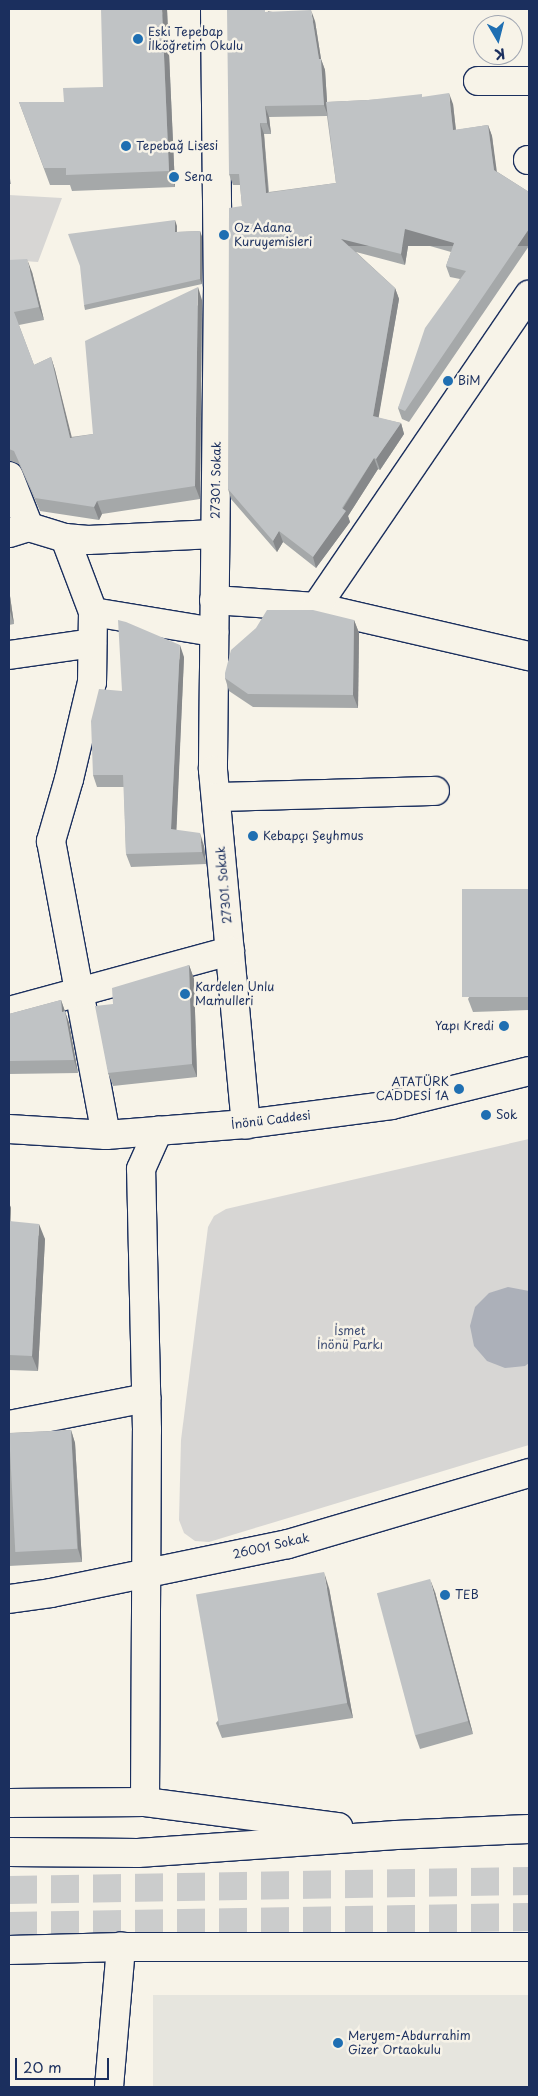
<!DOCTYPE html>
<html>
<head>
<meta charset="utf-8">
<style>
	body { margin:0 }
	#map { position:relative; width:538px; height:2096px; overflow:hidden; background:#f7f3e8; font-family:"Playpen Sans",sans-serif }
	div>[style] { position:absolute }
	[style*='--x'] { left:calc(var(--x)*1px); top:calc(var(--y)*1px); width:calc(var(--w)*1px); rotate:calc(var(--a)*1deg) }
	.built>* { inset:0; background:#e6e5de; transform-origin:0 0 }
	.green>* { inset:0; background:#d7d6d4 }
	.water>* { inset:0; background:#acb0b9 }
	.highway-tunnel>* { height:28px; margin-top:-14px; transform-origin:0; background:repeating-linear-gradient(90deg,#cbcccc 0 28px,transparent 0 42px) }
	.roads { filter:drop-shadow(1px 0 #1b2f5e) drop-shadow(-1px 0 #1b2f5e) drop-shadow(0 1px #1b2f5e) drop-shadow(0 -1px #1b2f5e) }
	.minor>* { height:28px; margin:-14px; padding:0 14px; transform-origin:14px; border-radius:14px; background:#f7f3e8 }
	.major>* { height:28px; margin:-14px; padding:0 14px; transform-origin:14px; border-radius:14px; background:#f7f3e8 }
	.highway>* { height:28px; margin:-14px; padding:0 14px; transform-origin:14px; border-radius:14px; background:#f7f3e8 }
	.wall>* { inset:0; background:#a5a8a9 }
	.shaded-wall>* { inset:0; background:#86888a; transform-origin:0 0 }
	.building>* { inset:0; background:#c0c3c5; transform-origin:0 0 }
	.dots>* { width:14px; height:14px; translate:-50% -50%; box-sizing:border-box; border:2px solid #f7f3e8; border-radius:50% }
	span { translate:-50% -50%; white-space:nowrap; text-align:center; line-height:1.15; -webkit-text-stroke:5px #f7f3e8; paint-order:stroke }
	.poi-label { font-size:12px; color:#1b2f5e }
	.left { translate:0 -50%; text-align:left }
	.right { translate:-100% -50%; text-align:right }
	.street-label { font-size:12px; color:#1b2f5e }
	.park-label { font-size:12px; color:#415076 }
	.frame { position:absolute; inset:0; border:10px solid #1b2f5e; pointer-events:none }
	.north { position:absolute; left:473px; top:15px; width:50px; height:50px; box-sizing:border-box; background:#f7f3e8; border:1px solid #9fa5b1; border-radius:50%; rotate:172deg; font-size:14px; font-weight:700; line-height:20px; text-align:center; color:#1b2f5e }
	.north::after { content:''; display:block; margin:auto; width:18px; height:22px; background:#1f6fb2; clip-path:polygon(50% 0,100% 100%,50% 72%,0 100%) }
	.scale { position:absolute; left:15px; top:2058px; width:94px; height:22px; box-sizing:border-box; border:2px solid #1b2f5e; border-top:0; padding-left:6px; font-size:15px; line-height:18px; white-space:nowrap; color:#1b2f5e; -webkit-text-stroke:4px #f7f3e8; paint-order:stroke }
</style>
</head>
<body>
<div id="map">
	<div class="built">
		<div style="left:529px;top:1995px;width:92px;height:376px;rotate:90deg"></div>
	</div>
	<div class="green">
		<div style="clip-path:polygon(9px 195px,62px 198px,38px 262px,9px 260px)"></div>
		<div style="clip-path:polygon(529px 1139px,529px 1445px,209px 1542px,195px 1541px,184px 1533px,179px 1520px,181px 1440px,208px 1227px,214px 1216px,226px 1209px)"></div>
	</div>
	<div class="water">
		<div style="clip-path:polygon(508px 1287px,529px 1291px,529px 1363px,525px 1366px,505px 1368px,487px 1361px,474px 1346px,470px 1326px,475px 1307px,489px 1293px)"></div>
	</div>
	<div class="highway-tunnel">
		<div style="--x:9;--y:1890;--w:520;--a:-0.99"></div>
		<div style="--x:9;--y:1926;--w:520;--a:-0.99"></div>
	</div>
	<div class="roads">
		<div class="minor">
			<div style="--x:215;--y:9;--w:277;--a:89.4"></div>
			<div style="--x:218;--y:286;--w:484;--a:90.6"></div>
			<div style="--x:213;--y:770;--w:356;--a:84.7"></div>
			<div style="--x:478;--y:81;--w:51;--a:0"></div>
			<div style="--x:528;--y:160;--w:1;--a:0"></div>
			<div style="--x:9;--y:476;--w:55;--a:68.6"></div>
			<div style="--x:9;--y:533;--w:21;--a:-17"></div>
			<div style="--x:29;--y:527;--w:38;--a:17"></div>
			<div style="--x:65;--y:538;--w:23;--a:5"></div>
			<div style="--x:88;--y:540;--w:127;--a:-2.7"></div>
			<div style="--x:65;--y:538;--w:79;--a:69.3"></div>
			<div style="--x:93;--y:612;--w:70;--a:90.8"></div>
			<div style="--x:92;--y:682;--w:100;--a:103.3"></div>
			<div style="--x:69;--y:779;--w:65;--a:106.2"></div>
			<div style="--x:51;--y:841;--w:299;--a:79.4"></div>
			<div style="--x:214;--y:600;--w:102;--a:3.9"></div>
			<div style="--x:316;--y:607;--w:219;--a:13"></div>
			<div style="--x:316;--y:607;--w:378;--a:-55.7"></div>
			<div style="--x:93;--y:612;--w:123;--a:9.4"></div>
			<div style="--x:9;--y:655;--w:84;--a:-8.2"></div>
			<div style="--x:216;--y:797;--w:219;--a:-1.6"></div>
			<div style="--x:9;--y:1011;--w:229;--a:-15.2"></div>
			<div style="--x:9;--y:1425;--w:140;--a:-11.1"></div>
			<div style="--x:9;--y:1599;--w:42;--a:-8.1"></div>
			<div style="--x:51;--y:1593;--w:242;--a:-11.7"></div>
			<div style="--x:288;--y:1544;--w:251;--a:-16.4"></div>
			<div style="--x:145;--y:1802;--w:372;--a:-89.7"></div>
			<div style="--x:147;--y:1430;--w:261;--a:-91.3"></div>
			<div style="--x:141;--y:1169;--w:42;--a:-65.9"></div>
			<div style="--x:109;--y:2087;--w:141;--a:-85.1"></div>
		</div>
		<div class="major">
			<div style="--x:9;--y:1129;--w:97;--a:3.5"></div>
			<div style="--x:106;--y:1135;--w:140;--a:-4.5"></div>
			<div style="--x:246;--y:1124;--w:147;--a:-7.4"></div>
			<div style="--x:392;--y:1105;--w:141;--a:-13.9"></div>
		</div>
		<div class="highway">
			<div style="--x:9;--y:1803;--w:136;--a:-0.4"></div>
			<div style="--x:145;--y:1802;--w:195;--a:7.4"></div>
			<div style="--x:9;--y:1852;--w:129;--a:0.4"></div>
			<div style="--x:138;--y:1853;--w:259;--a:-4"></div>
			<div style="--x:396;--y:1835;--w:133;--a:-2.6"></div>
			<div style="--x:9;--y:1950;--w:112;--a:-1.5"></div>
			<div style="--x:121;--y:1947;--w:408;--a:0"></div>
		</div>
	</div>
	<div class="wall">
		<div style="clip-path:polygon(167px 9px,175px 187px,72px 191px,70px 185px,50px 185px,19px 102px,64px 102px,103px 87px)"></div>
		<div style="clip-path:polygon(evenodd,268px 11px,315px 21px,321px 59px,325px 70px,327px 102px,368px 100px,423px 97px,453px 104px,456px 130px,488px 125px,492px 136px,496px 171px,529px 192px,529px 246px,409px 422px,402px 419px,398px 408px,460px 279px,450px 277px,446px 266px,451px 252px,409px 240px,405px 265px,356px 252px,395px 288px,399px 299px,378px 418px,401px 423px,404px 434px,380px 470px,378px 469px,348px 516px,350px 522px,316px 568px,283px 542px,277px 552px,231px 499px,228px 489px,242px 206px,240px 185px,233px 185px,229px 174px,268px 11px,327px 116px,336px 183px,269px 192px,264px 134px,271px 134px,269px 117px,327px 116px)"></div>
		<div style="clip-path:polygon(9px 173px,11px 184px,9px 184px)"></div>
		<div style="clip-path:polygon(177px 226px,177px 232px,200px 231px,202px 237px,202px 284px,85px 310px,84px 305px)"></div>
		<div style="clip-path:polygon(9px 260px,32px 272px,44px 320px,19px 325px,34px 365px,51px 357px,55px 370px,71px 437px,93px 434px,202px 300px,200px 499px,102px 514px,99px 520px,40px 511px,19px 464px,11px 461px,9px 461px)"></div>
		<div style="clip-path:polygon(9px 589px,14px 624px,9px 625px)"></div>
		<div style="clip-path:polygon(354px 620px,359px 633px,358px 708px,253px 707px,229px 691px,225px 678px)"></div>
		<div style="clip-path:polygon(184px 657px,176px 830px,204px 846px,206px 864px,131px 867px,126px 854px,124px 787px,97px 787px,93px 775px,122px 691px)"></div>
		<div style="clip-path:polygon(529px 889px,529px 1010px,473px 1012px,468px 999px)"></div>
		<div style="clip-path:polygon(189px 965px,194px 979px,197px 1077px,113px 1086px,108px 1073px,113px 1004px)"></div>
		<div style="clip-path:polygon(61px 1000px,69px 1023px,78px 1073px,9px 1074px,9px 1014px)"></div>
		<div style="clip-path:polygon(9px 1203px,11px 1208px,10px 1221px,45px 1239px,38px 1371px,9px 1370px)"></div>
		<div style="clip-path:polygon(71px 1430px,75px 1443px,82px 1562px,9px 1566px,9px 1433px)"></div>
		<div style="clip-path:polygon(329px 1588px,353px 1718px,222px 1738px,216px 1723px)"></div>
		<div style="clip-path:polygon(435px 1592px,473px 1734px,420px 1749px,415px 1735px)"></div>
	</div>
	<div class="shaded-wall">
		<div style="clip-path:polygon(162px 9px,167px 9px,175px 187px,169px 171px)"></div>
		<div style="clip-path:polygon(311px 10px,315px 21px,321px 59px,325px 70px,328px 116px,324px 105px,319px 59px)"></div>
		<div style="clip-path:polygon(449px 93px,453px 104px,457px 141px,453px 130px)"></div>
		<div style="clip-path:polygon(265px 106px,269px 117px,271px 134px,267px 123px)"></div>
		<div style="clip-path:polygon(260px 123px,264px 134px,269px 204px,266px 193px)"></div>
		<div style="clip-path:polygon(488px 125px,492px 136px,498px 180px,494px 170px)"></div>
		<div style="clip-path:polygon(175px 220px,177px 226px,177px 238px,175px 232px)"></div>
		<div style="clip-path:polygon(405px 229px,409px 240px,405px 265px,401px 254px)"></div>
		<div style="left:529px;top:229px;width:17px;height:220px;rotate:90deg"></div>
		<div style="clip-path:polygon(200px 231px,202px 237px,202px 284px,200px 279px)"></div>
		<div style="clip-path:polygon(27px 259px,32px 272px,44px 320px,39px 307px)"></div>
		<div style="clip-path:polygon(198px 287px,202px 300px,200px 499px,195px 486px)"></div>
		<div style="clip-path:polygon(395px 288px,399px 299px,377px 427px,373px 416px)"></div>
		<div style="clip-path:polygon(51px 357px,55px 370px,75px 450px,70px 438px)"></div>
		<div style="clip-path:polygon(401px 423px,404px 434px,380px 470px,376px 459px)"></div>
		<div style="clip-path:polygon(374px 458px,378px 469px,348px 516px,350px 522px,316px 568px,313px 557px)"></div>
		<div style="clip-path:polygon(97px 501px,102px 514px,99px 520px,94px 507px)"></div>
		<div style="clip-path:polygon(279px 531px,283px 542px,277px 552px,273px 541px)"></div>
		<div style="clip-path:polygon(9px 589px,14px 624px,10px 611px,9px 605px)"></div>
		<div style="clip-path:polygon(354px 620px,359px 633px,358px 708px,353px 695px)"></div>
		<div style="clip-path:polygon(180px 645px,184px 657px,176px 841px,171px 829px)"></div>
		<div style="clip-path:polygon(200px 833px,204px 846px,206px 864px,202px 852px)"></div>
		<div style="clip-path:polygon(189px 965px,194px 979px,197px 1077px,192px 1064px)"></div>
		<div style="clip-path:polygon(61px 1000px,69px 1023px,78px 1073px,74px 1060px,62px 1012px)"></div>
		<div style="clip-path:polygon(9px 1203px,11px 1208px,10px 1236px,9px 1233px)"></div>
		<div style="clip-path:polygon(39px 1224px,45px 1239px,38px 1371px,32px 1356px)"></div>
		<div style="clip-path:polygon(71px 1430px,75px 1443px,82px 1562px,78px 1549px)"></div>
		<div style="clip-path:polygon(324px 1572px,329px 1588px,353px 1718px,347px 1703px)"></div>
		<div style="clip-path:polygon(430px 1579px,435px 1592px,473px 1734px,468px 1721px)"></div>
	</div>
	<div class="building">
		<div style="clip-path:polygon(101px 9px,162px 9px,169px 171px,66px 175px,66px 168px,44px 168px,19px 102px,64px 102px,63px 88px,103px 87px)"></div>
		<div style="clip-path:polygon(227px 9px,265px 9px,265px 12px,311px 10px,319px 59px,321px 59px,324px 105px,265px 106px,267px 123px,260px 123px,266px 193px,336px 183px,326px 102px,368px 100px,422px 94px,422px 97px,449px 93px,453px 130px,488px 125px,494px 170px,529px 192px,529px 229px,405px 411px,398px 408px,425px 328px,466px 271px,446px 266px,454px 243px,405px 229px,401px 254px,341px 239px,395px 288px,373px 416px,401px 423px,376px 459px,374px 458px,342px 508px,346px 511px,313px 557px,279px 531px,273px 541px,228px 489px,229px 208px,242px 206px,239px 174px,229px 174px)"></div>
		<div style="clip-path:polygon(175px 220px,175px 232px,200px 231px,200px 279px,84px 305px,80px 266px,68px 234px)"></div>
		<div style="clip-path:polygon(27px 259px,39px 307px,14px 312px,34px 365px,51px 357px,70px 438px,93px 434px,85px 341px,198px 287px,195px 486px,97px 501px,94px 507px,35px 498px,14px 451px,9px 449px,9px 260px)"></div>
		<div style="clip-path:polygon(267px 610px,313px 610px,354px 620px,353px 695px,248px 694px,225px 678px,225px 673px,231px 650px,256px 628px)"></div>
		<div style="clip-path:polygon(118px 620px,126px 622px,180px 645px,171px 829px,200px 833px,202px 852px,126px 854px,123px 775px,93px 775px,91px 721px,99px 689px,122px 691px)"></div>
		<div style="left:529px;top:889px;width:108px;height:67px;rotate:90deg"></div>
		<div style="clip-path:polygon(189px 965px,192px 1064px,108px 1073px,95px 1006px,113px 1004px,112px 988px)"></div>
		<div style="clip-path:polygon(61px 1000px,62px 1012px,65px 1011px,74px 1060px,9px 1061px,9px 1014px)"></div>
		<div style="clip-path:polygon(9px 1221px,39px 1224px,32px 1356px,9px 1355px)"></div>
		<div style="left:71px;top:1430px;width:119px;height:62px;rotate:87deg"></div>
		<div style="left:324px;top:1572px;width:133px;height:130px;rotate:80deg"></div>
		<div style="left:430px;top:1579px;width:147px;height:55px;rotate:75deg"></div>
	</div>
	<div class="dots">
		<div style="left:138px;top:39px;background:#1f6fb2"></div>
		<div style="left:126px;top:146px;background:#1f6fb2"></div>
		<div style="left:174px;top:177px;background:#1f6fb2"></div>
		<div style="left:224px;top:235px;background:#1f6fb2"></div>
		<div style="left:448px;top:381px;background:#1f6fb2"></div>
		<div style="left:253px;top:836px;background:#1f6fb2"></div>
		<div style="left:185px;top:994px;background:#1f6fb2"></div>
		<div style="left:504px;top:1026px;background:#1f6fb2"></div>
		<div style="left:459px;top:1089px;background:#1f6fb2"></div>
		<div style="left:486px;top:1115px;background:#1f6fb2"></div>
		<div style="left:445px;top:1595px;background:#1f6fb2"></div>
		<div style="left:338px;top:2043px;background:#1f6fb2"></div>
	</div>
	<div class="poi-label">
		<span class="left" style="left:148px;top:39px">Eski Tepebap<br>İlköğretim Okulu</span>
		<span class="left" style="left:136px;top:146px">Tepebağ Lisesi</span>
		<span class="left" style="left:184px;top:177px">Sena</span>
		<span class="left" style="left:234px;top:235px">Oz Adana<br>Kuruyemisleri</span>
		<span class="left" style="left:458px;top:381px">BiM</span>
		<span class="left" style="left:263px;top:836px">Kebapçı Şeyhmus</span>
		<span class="left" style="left:195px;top:994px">Kardelen Unlu<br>Mamulleri</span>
		<span class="right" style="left:494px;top:1026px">Yapı Kredi</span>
		<span class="right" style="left:449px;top:1089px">ATATÜRK<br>CADDESİ 1A</span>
		<span class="left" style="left:496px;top:1115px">Sok</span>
		<span class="left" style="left:455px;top:1595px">TEB</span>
		<span class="left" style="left:348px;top:2043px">Meryem-Abdurrahim<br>Gizer Ortaokulu</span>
	</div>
	<div class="street-label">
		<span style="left:216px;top:480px;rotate:-89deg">27301. Sokak</span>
		<span style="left:224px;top:885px;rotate:-95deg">27301. Sokak</span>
		<span style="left:271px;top:1120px;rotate:-7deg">İnönü Caddesi</span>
		<span style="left:271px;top:1546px;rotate:-13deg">26001 Sokak</span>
	</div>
	<div class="park-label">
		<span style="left:350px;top:1338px">İsmet<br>İnönü Parkı</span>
	</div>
	<div class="frame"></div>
	<div class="north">K</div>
	<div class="scale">20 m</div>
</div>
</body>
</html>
